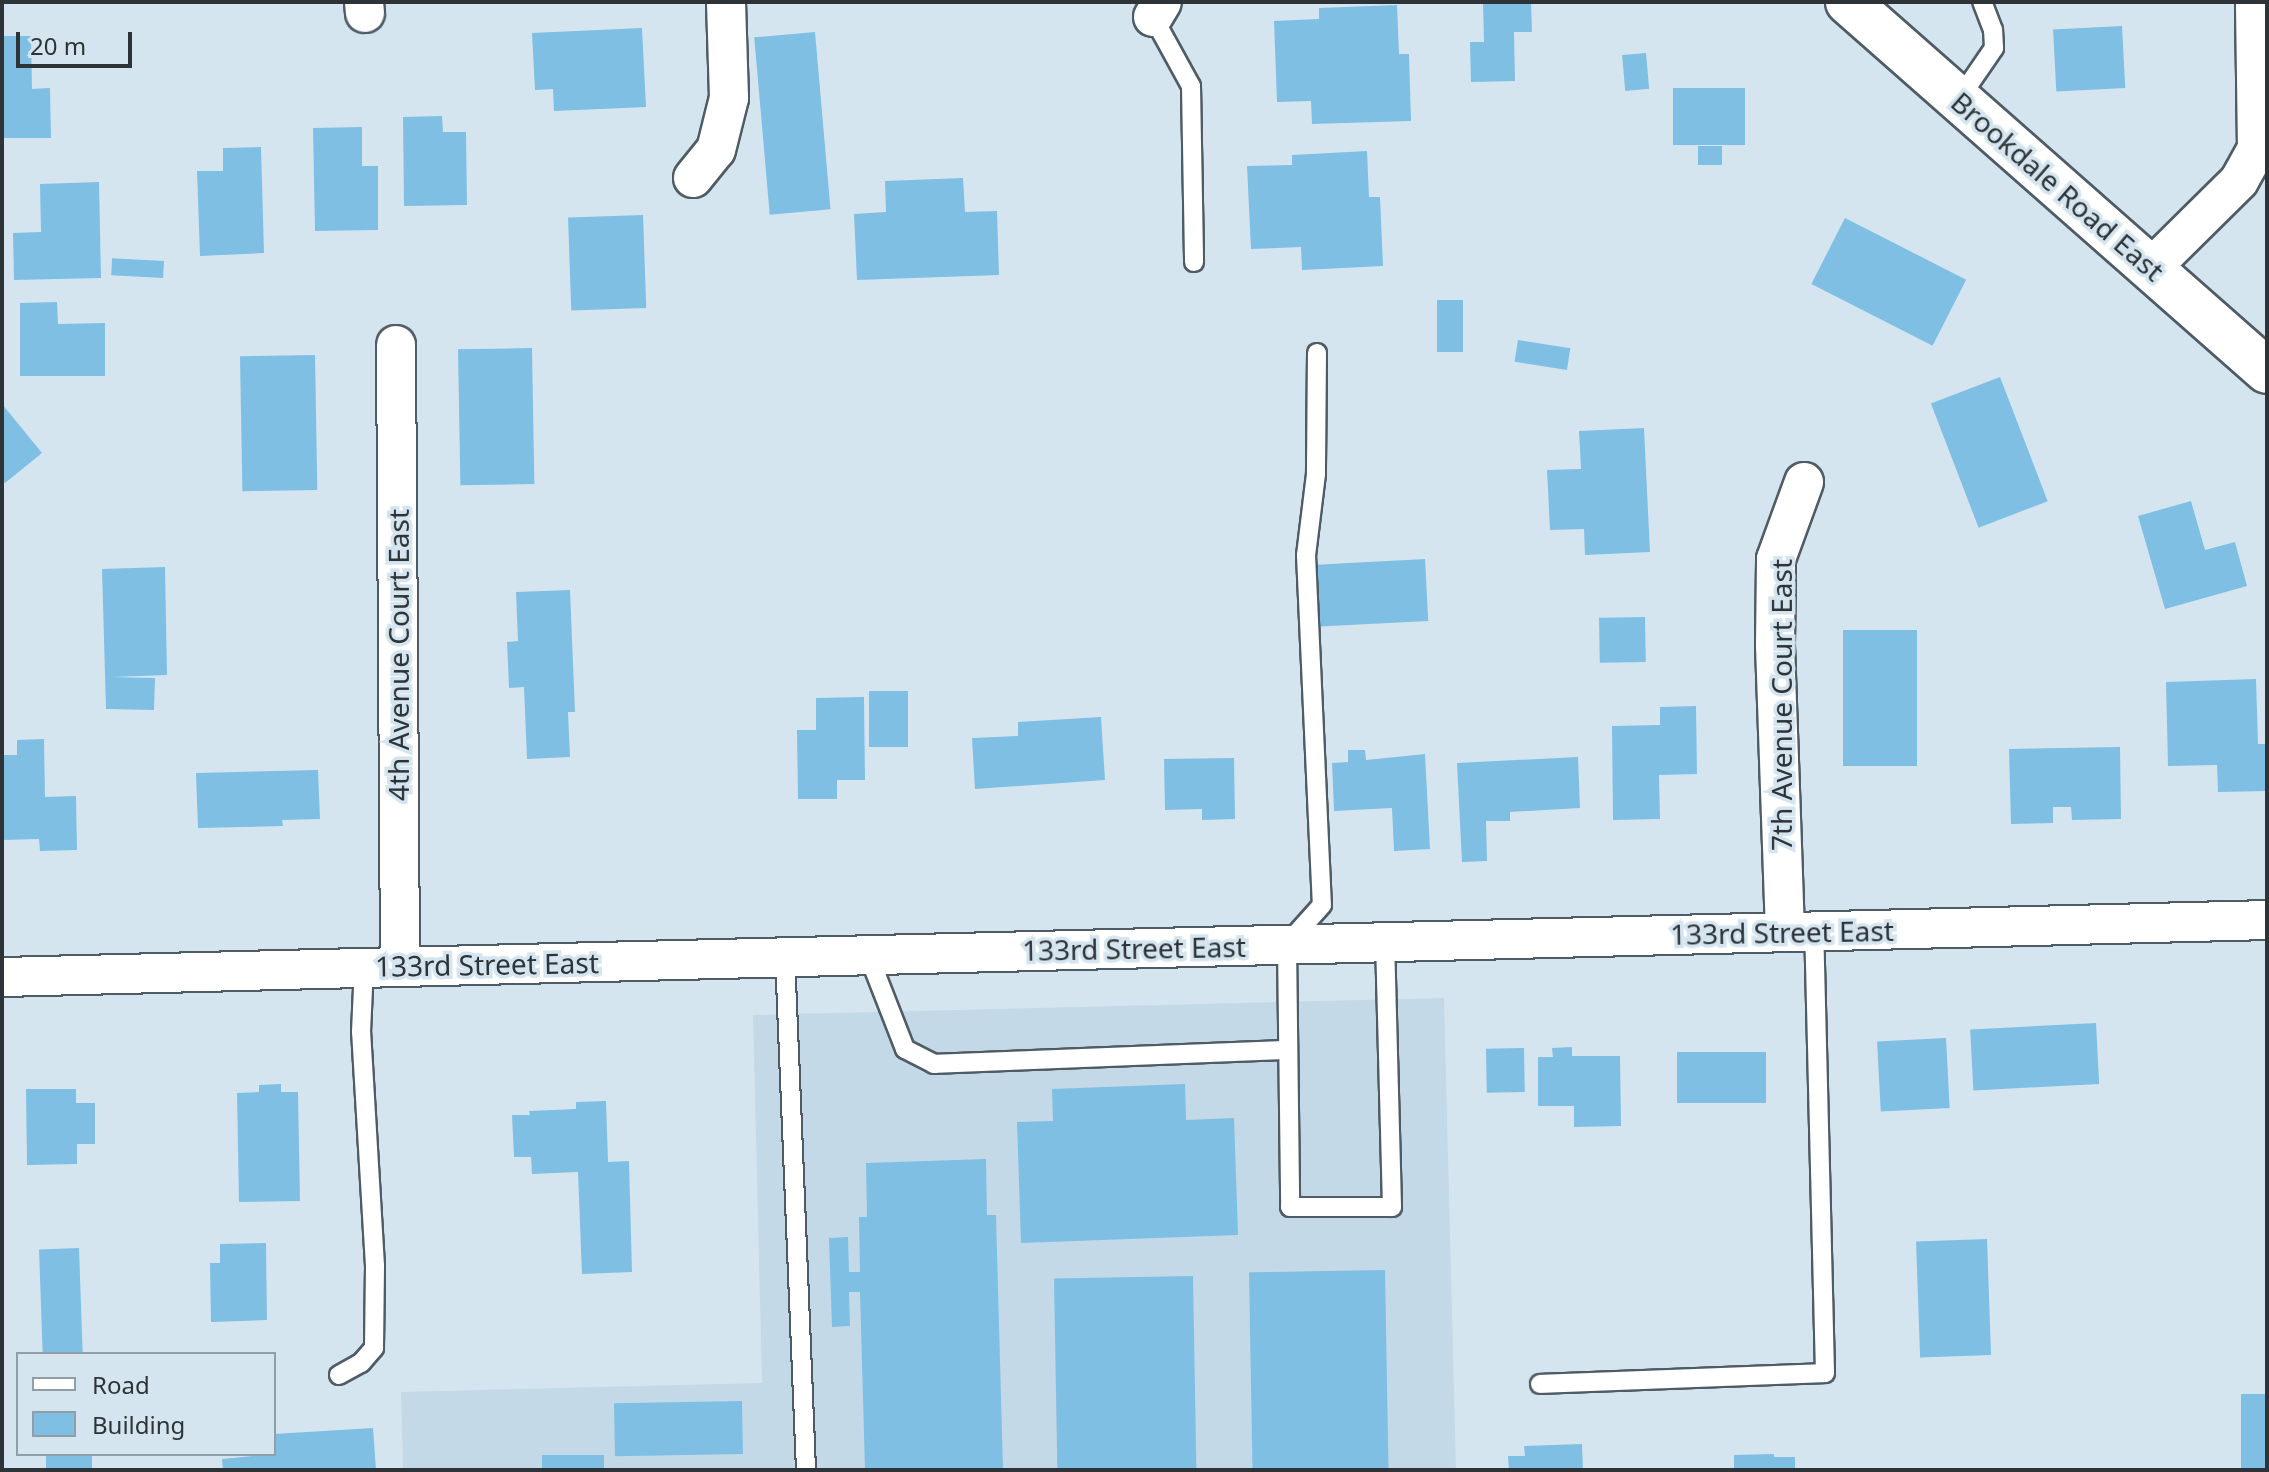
<!DOCTYPE html>
<html>
<head>
<meta charset="utf-8">
<style>
	body { margin:0 }
	#map { position:relative; width:2269px; height:1472px; overflow:hidden; background:#d5e5ef; font-family:"Noto Sans",sans-serif }
	div>[style] { position:absolute }
	[style*='--x'] { left:calc(var(--x)*1px); top:calc(var(--y)*1px); width:calc(var(--w)*1px); rotate:calc(var(--a)*1deg) }
	.built>* { inset:0; background:#c3d9e7 }
	.building>* { inset:0; background:#7fbfe4; transform-origin:0 0 }
	.roads { filter:drop-shadow(2px 0 #4f5c65) drop-shadow(-2px 0 #4f5c65) drop-shadow(0 2px #4f5c65) drop-shadow(0 -2px #4f5c65) }
	.lane>* { height:18px; margin:-9px; padding:0 9px; transform-origin:9px; border-radius:9px; background:#fff }
	.street>* { height:38px; margin:-19px; padding:0 19px; transform-origin:19px; border-radius:19px; background:#fff }
	.secondary>* { height:44px; margin:-22px; padding:0 22px; transform-origin:22px; border-radius:22px; background:#fff }
	span { translate:-50% -50%; white-space:nowrap; text-align:center; line-height:1.15; -webkit-text-stroke:7px #d5e5ef; paint-order:stroke }
	.street-label { font-size:28px; color:#2d3337 }
	.frame { position:absolute; inset:0; border:4px solid #2d3337; pointer-events:none }
	.legend { position:absolute; left:16px; top:1352px; width:260px; height:104px; box-sizing:border-box; background:#d5e5ef; border:2px solid #929ea5; margin:0; padding:10px 14px; list-style:none; font-size:24px; color:#2d3337 }
	.legend li { display:flex; align-items:center; gap:16px; height:40px }
	.legend b { width:40px; border:2px solid #929ea5 }
	.scale { position:absolute; left:16px; top:32px; width:116px; height:36px; box-sizing:border-box; border:4px solid #2d3337; border-top:0; padding-left:10px; font-size:24px; line-height:28px; white-space:nowrap; color:#2d3337; -webkit-text-stroke:6px #d5e5ef; paint-order:stroke }
</style>
</head>
<body>
<div id="map">
	<div class="built">
		<div style="clip-path:polygon(1444px 998px,1456px 1470px,403px 1470px,401px 1392px,762px 1383px,753px 1015px)"></div>
	</div>
	<div class="building">
		<div style="clip-path:polygon(1483px 2px,1531px 2px,1532px 32px,1514px 32px,1515px 81px,1471px 82px,1470px 42px,1484px 42px)"></div>
		<div style="clip-path:polygon(1397px 5px,1399px 54px,1409px 54px,1411px 121px,1312px 124px,1311px 101px,1277px 102px,1274px 21px,1319px 19px,1319px 8px)"></div>
		<div style="left:2122px;top:26px;width:62px;height:69px;rotate:87deg"></div>
		<div style="clip-path:polygon(642px 28px,646px 107px,554px 111px,553px 89px,535px 90px,532px 33px)"></div>
		<div style="left:815px;top:32px;width:178px;height:61px;rotate:85deg"></div>
		<div style="clip-path:polygon(2px 36px,31px 36px,32px 89px,50px 88px,51px 138px,2px 138px)"></div>
		<div style="left:1646px;top:53px;width:36px;height:24px;rotate:85deg"></div>
		<div style="left:1673px;top:88px;width:72px;height:57px"></div>
		<div style="clip-path:polygon(442px 116px,443px 132px,466px 132px,467px 205px,404px 206px,403px 117px)"></div>
		<div style="clip-path:polygon(362px 127px,362px 166px,378px 166px,378px 230px,315px 231px,313px 128px)"></div>
		<div style="left:1722px;top:146px;width:19px;height:24px;rotate:90deg"></div>
		<div style="clip-path:polygon(261px 147px,264px 253px,200px 256px,197px 171px,223px 171px,223px 148px)"></div>
		<div style="clip-path:polygon(1367px 151px,1369px 197px,1380px 197px,1383px 266px,1302px 270px,1301px 247px,1251px 249px,1247px 166px,1292px 165px,1292px 155px)"></div>
		<div style="clip-path:polygon(963px 178px,965px 212px,997px 211px,999px 275px,857px 280px,854px 214px,886px 212px,885px 181px)"></div>
		<div style="clip-path:polygon(99px 182px,101px 278px,14px 280px,13px 233px,41px 232px,40px 184px)"></div>
		<div style="left:643px;top:215px;width:93px;height:75px;rotate:88deg"></div>
		<div style="left:1845px;top:218px;width:136px;height:74px;rotate:27deg"></div>
		<div style="left:164px;top:261px;width:17px;height:52px;rotate:93deg"></div>
		<div style="left:1437px;top:300px;width:26px;height:52px"></div>
		<div style="clip-path:polygon(57px 302px,58px 324px,105px 323px,105px 376px,20px 376px,20px 303px)"></div>
		<div style="left:1518px;top:340px;width:53px;height:22px;rotate:9deg"></div>
		<div style="left:532px;top:348px;width:136px;height:74px;rotate:89deg"></div>
		<div style="left:315px;top:355px;width:135px;height:75px;rotate:89deg"></div>
		<div style="left:2000px;top:377px;width:133px;height:74px;rotate:69deg"></div>
		<div style="clip-path:polygon(2px 404px,42px 453px,5px 483px,2px 479px)"></div>
		<div style="clip-path:polygon(1644px 428px,1650px 552px,1585px 555px,1584px 529px,1550px 530px,1547px 470px,1581px 469px,1579px 431px)"></div>
		<div style="clip-path:polygon(2191px 501px,2205px 550px,2235px 542px,2247px 586px,2165px 609px,2138px 516px)"></div>
		<div style="left:1425px;top:559px;width:62px;height:113px;rotate:87deg"></div>
		<div style="clip-path:polygon(165px 567px,167px 675px,112px 677px,155px 678px,154px 710px,106px 709px,102px 569px)"></div>
		<div style="clip-path:polygon(570px 590px,575px 712px,568px 712px,570px 757px,527px 759px,524px 687px,509px 688px,507px 642px,518px 641px,516px 592px)"></div>
		<div style="left:1645px;top:617px;width:45px;height:46px;rotate:89deg"></div>
		<div style="left:1843px;top:630px;width:74px;height:136px"></div>
		<div style="clip-path:polygon(2256px 679px,2258px 744px,2267px 744px,2267px 791px,2218px 792px,2217px 765px,2168px 766px,2166px 682px)"></div>
		<div style="left:869px;top:691px;width:39px;height:56px"></div>
		<div style="clip-path:polygon(864px 697px,865px 780px,837px 780px,837px 799px,798px 799px,797px 730px,816px 730px,816px 698px)"></div>
		<div style="clip-path:polygon(1696px 706px,1697px 774px,1659px 775px,1660px 819px,1613px 820px,1612px 726px,1660px 725px,1660px 707px)"></div>
		<div style="clip-path:polygon(1101px 717px,1105px 780px,975px 789px,972px 738px,1018px 736px,1018px 722px)"></div>
		<div style="clip-path:polygon(44px 739px,45px 797px,76px 796px,77px 850px,40px 851px,39px 839px,2px 840px,2px 755px,17px 755px,17px 740px)"></div>
		<div style="clip-path:polygon(2120px 747px,2121px 819px,2072px 820px,2071px 807px,2053px 807px,2053px 823px,2011px 824px,2009px 749px)"></div>
		<div style="clip-path:polygon(1348px 750px,1365px 750px,1366px 760px,1425px 754px,1430px 849px,1394px 851px,1392px 808px,1334px 811px,1332px 763px,1348px 762px)"></div>
		<div style="clip-path:polygon(1578px 757px,1580px 808px,1510px 812px,1510px 821px,1486px 821px,1487px 861px,1462px 862px,1457px 763px)"></div>
		<div style="clip-path:polygon(1234px 758px,1235px 819px,1202px 820px,1202px 809px,1165px 810px,1164px 759px)"></div>
		<div style="clip-path:polygon(318px 770px,320px 819px,282px 820px,283px 826px,198px 828px,196px 773px)"></div>
		<div style="left:2096px;top:1023px;width:61px;height:126px;rotate:87deg"></div>
		<div style="left:1946px;top:1038px;width:70px;height:69px;rotate:87deg"></div>
		<div style="clip-path:polygon(1572px 1047px,1572px 1056px,1620px 1056px,1621px 1126px,1574px 1127px,1574px 1106px,1538px 1106px,1538px 1057px,1553px 1057px,1552px 1048px)"></div>
		<div style="left:1524px;top:1048px;width:44px;height:38px;rotate:89deg"></div>
		<div style="left:1766px;top:1052px;width:51px;height:89px;rotate:90deg"></div>
		<div style="clip-path:polygon(281px 1084px,281px 1092px,298px 1092px,300px 1201px,239px 1202px,237px 1093px,259px 1092px,259px 1085px)"></div>
		<div style="clip-path:polygon(1185px 1084px,1186px 1120px,1234px 1118px,1238px 1235px,1021px 1243px,1017px 1122px,1053px 1121px,1052px 1089px)"></div>
		<div style="clip-path:polygon(26px 1089px,76px 1089px,76px 1103px,95px 1103px,95px 1144px,77px 1144px,77px 1164px,27px 1165px)"></div>
		<div style="clip-path:polygon(606px 1101px,608px 1162px,629px 1161px,632px 1272px,582px 1274px,578px 1172px,532px 1174px,531px 1157px,514px 1157px,512px 1115px,530px 1115px,529px 1111px,576px 1109px,576px 1102px)"></div>
		<div style="clip-path:polygon(986px 1159px,987px 1215px,996px 1215px,1003px 1470px,865px 1470px,860px 1292px,849px 1292px,850px 1326px,832px 1327px,829px 1238px,848px 1237px,849px 1272px,860px 1272px,859px 1217px,867px 1217px,866px 1163px)"></div>
		<div style="left:1987px;top:1239px;width:116px;height:71px;rotate:88deg"></div>
		<div style="clip-path:polygon(266px 1243px,267px 1320px,211px 1322px,210px 1263px,220px 1263px,220px 1244px)"></div>
		<div style="left:79px;top:1248px;width:106px;height:40px;rotate:88deg"></div>
		<div style="left:1385px;top:1270px;width:200px;height:136px;rotate:89deg"></div>
		<div style="left:1193px;top:1276px;width:194px;height:139px;rotate:89deg"></div>
		<div style="left:2241px;top:1394px;width:26px;height:75px"></div>
		<div style="left:742px;top:1401px;width:53px;height:128px;rotate:89deg"></div>
		<div style="clip-path:polygon(373px 1428px,376px 1470px,223px 1470px,222px 1459px,274px 1454px,274px 1434px)"></div>
		<div style="clip-path:polygon(1582px 1444px,1583px 1470px,1509px 1470px,1508px 1456px,1525px 1456px,1524px 1446px)"></div>
		<div style="left:46px;top:1454px;width:46px;height:16px"></div>
		<div style="clip-path:polygon(1774px 1454px,1774px 1457px,1795px 1457px,1795px 1470px,1734px 1470px,1734px 1455px)"></div>
		<div style="left:542px;top:1455px;width:62px;height:15px"></div>
	</div>
	<div class="roads">
		<div class="lane">
			<div style="--x:1153;--y:17;--w:79;--a:61.2"></div>
			<div style="--x:1191;--y:86;--w:176;--a:89"></div>
			<div style="--x:1959;--y:99;--w:62;--a:-55.5"></div>
			<div style="--x:1994;--y:48;--w:18;--a:-93"></div>
			<div style="--x:1993;--y:30;--w:30;--a:-111"></div>
			<div style="--x:1317;--y:353;--w:121;--a:90.5"></div>
			<div style="--x:1316;--y:474;--w:82;--a:97"></div>
			<div style="--x:1306;--y:555;--w:350;--a:87.4"></div>
			<div style="--x:1322;--y:905;--w:52;--a:131.9"></div>
			<div style="--x:1287;--y:944;--w:263;--a:89.3"></div>
			<div style="--x:1290;--y:1207;--w:102;--a:0"></div>
			<div style="--x:1392;--y:1207;--w:265;--a:-91.5"></div>
			<div style="--x:868;--y:954;--w:102;--a:68.7"></div>
			<div style="--x:905;--y:1049;--w:33;--a:27"></div>
			<div style="--x:934;--y:1064;--w:354;--a:-2.3"></div>
			<div style="--x:785;--y:956;--w:514;--a:87.66"></div>
			<div style="--x:339;--y:1375;--w:25;--a:-29"></div>
			<div style="--x:361;--y:1363;--w:20;--a:-49"></div>
			<div style="--x:374;--y:1348;--w:82;--a:-89.3"></div>
			<div style="--x:375;--y:1266;--w:234;--a:-93.4"></div>
			<div style="--x:361;--y:1032;--w:65;--a:-87.4"></div>
			<div style="--x:1540;--y:1384;--w:285;--a:-2.2"></div>
			<div style="--x:1825;--y:1373;--w:442;--a:-91.4"></div>
		</div>
		<div class="street">
			<div style="--x:364;--y:2;--w:11;--a:85"></div>
			<div style="--x:1153;--y:17;--w:17;--a:-59"></div>
			<div style="--x:693;--y:178;--w:36;--a:-51"></div>
			<div style="--x:716;--y:150;--w:54;--a:-76"></div>
			<div style="--x:729;--y:98;--w:96;--a:-91.8"></div>
			<div style="--x:2152;--y:267;--w:122;--a:-44.7"></div>
			<div style="--x:2239;--y:181;--w:37;--a:-61"></div>
			<div style="--x:2257;--y:149;--w:147;--a:-90.8"></div>
			<div style="--x:396;--y:345;--w:620;--a:89.63"></div>
			<div style="--x:1785;--y:932;--w:288;--a:-92"></div>
			<div style="--x:1775;--y:644;--w:85;--a:-89.3"></div>
			<div style="--x:1776;--y:559;--w:82;--a:-70"></div>
			<div style="--x:2;--y:977;--w:2266;--a:-1.44"></div>
		</div>
		<div class="secondary">
			<div style="--x:1848;--y:2;--w:558;--a:41.37"></div>
		</div>
	</div>
	<div class="street-label">
		<span style="left:2058px;top:186px;rotate:41deg">Brookdale Road East</span>
		<span style="left:398px;top:655px;rotate:-90deg">4th Avenue Court East</span>
		<span style="left:1781px;top:705px;rotate:-90deg">7th Avenue Court East</span>
		<span style="left:1782px;top:932px;rotate:-1deg">133rd Street East</span>
		<span style="left:1134px;top:948px;rotate:-1deg">133rd Street East</span>
		<span style="left:487px;top:964px;rotate:-1deg">133rd Street East</span>
	</div>
	<div class="frame"></div>
	<ul class="legend">
	<li><b style="height:10px;background:#fff"></b>Road</li>
	<li><b style="height:22px;background:#7fbfe4"></b>Building</li>
	</ul>
	<div class="scale">20 m</div>
</div>
</body>
</html>
